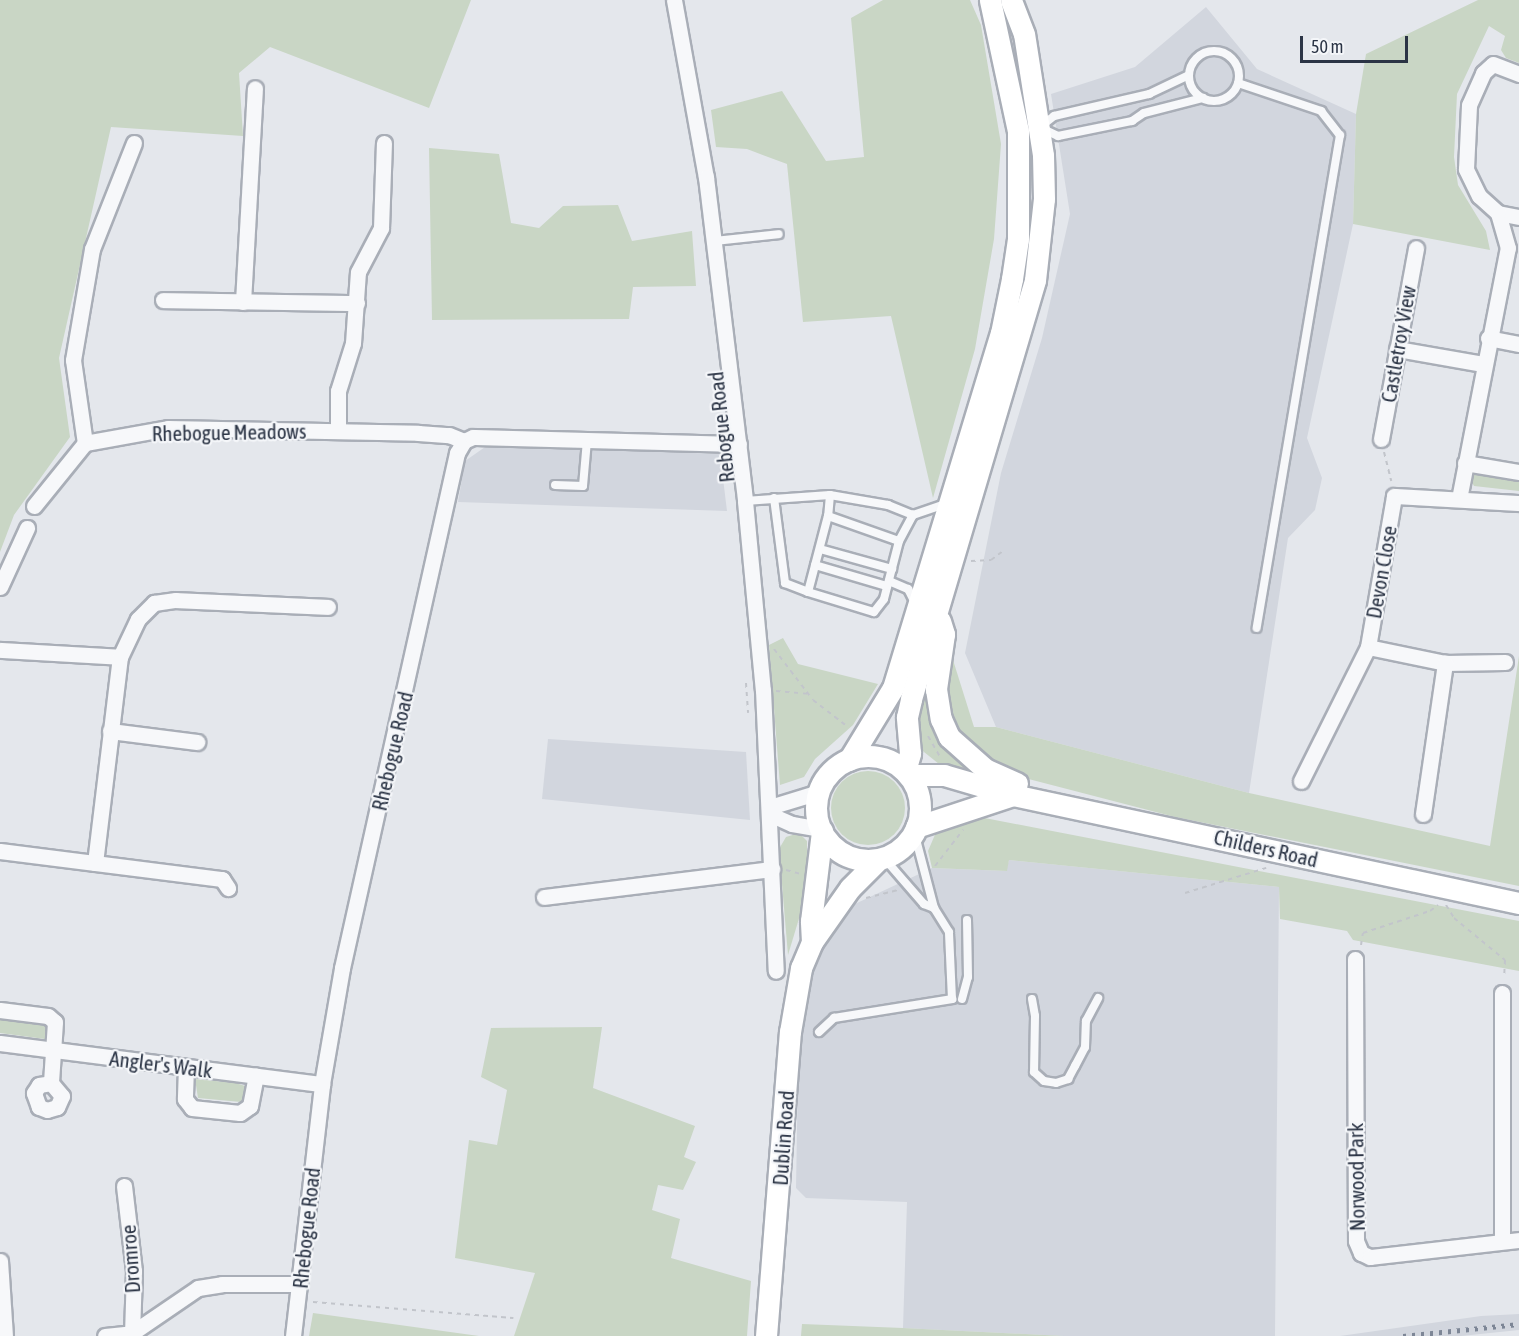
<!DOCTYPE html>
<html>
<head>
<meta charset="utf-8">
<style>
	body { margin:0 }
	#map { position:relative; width:1519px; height:1336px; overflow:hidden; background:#e4e7ec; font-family:"Asap Condensed",sans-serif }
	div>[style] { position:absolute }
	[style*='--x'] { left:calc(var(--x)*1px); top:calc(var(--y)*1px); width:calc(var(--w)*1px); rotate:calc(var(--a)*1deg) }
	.built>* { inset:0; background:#d2d6de }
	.green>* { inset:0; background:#c9d6c5 }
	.round { border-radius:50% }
	.path>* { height:2px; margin-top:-1px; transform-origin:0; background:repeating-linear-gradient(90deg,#c2c5cb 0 4.5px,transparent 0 9px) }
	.roads { filter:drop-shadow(2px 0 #a9aeb7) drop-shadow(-2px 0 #a9aeb7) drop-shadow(0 2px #a9aeb7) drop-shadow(0 -2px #a9aeb7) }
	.service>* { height:8px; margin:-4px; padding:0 4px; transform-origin:4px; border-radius:4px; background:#f7f8fa }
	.service>.ring { margin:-4px; padding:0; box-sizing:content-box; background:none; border:8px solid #f7f8fa; border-radius:50% }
	.minor>* { height:15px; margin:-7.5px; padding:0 7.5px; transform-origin:7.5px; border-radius:7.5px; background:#f7f8fa }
	.secondary>* { height:21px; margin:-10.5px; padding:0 10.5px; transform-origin:10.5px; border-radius:10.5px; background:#fff }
	.secondary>.ring { margin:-10.5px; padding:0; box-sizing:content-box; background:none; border:21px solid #fff; border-radius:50% }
	.rail>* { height:4.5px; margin-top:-2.25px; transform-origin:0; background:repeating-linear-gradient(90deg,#7d8696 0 3px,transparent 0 9px) }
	span { translate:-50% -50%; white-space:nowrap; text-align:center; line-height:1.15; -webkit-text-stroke:4.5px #f4f6f9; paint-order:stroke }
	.street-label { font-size:21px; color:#2b3445 }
	.scale { position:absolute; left:1300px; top:36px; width:108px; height:27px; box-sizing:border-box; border:3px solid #2b3445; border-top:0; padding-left:8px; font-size:18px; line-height:21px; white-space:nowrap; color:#2b3445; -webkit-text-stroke:4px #f4f6f9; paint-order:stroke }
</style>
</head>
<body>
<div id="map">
	<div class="built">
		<div style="clip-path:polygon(1206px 7px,1257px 69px,1356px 114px,1353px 224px,1307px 438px,1322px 478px,1315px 510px,1288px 538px,1249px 793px,996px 727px,965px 653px,1001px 473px,1042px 338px,1070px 214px,1051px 94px,1135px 67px)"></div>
		<div style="clip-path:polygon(488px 445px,720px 454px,727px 511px,458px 502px,465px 461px)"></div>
		<div style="clip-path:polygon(548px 739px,746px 752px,750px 820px,542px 799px)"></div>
		<div style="clip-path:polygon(1009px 860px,1279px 887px,1275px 1336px,1064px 1336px,903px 1328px,907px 1202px,806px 1198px,796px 1188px,799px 1012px,810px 976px,842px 910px,932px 868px,1006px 871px)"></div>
		<div style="clip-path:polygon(1519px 1314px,1519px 1330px,1461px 1336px,1340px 1336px,1481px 1316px)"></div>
	</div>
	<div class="green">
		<div style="clip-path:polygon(0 0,471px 0,429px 108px,270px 47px,239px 73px,243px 136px,111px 127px,59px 358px,70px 437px,14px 515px,0 552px)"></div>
		<div style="clip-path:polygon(883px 0,970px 0,981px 25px,1001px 144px,994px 239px,975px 349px,933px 498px,891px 316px,803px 322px,787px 164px,747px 149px,716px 147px,711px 110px,782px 91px,826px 161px,864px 157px,851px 18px)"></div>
		<div style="clip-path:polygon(1478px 0,1519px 0,1519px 63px,1506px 58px,1501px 50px,1505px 36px,1489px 26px,1457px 94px,1454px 157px,1458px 185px,1486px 231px,1490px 250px,1353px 224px,1356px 114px,1366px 54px)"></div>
		<div style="clip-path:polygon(429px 148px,499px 154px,511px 223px,539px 228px,563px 206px,618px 205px,632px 241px,692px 231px,696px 286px,633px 287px,629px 319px,432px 320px)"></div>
		<div style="clip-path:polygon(1476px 473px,1519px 479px,1519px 491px,1474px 486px,1470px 479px)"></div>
		<div style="clip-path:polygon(783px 638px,798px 664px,878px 684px,853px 725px,815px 759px,804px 777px,780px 785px,769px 645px)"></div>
		<div style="clip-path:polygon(948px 644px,974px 727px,996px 727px,1249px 793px,1490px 846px,1519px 656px,1519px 886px,1175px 817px,1002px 772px,979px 758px,948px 721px,942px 690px)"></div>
		<div style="clip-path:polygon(926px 686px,979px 774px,944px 768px,919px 748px,917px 722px)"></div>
		<div class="round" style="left:831px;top:771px;width:74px;height:74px"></div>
		<div style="clip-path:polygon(964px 814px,1519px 921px,1519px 971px,1353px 940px,1347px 931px,1280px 919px,1279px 887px,1009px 860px,1007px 871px,932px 868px,928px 851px,937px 830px)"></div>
		<div style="clip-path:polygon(799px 833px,807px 841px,807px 892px,788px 955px,779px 849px,786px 837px)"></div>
		<div style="clip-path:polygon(0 1018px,46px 1024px,50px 1033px,45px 1039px,0 1033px)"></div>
		<div style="clip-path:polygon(602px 1027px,593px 1088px,695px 1126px,684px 1157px,696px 1162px,683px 1190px,658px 1185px,652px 1210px,680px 1219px,671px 1258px,751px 1281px,747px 1336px,514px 1336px,535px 1273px,455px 1258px,469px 1140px,497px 1145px,507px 1090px,481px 1077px,491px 1028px)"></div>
		<div style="clip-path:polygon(195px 1079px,236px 1083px,245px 1086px,246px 1096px,241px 1102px,198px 1098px)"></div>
		<div style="clip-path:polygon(313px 1313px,479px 1336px,309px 1336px)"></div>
		<div style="clip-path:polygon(802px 1324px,903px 1328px,1064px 1336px,801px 1336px)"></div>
	</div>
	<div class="path">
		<div style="--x:1384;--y:452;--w:30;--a:76"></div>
		<div style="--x:971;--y:561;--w:20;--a:-3"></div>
		<div style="--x:991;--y:560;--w:15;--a:-37"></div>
		<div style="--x:774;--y:649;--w:64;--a:52.6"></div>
		<div style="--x:813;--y:700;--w:44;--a:37.6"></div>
		<div style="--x:746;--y:683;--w:30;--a:86"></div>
		<div style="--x:776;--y:691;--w:33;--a:5"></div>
		<div style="--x:928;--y:736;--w:24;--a:60"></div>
		<div style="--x:935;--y:866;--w:46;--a:-52.1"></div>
		<div style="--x:786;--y:870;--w:16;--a:15"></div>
		<div style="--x:1185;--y:893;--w:85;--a:-17.2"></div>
		<div style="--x:866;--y:898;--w:33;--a:-14"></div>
		<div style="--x:1446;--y:905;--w:15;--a:58"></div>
		<div style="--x:1454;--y:918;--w:66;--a:39.5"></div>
		<div style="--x:1505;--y:960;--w:18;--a:93"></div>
		<div style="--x:1361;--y:945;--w:12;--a:-81"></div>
		<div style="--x:1363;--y:933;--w:71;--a:-18.2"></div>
		<div style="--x:1430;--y:911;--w:10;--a:-37"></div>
		<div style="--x:313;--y:1302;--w:201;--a:4.6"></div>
	</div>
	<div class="roads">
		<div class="service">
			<div class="ring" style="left:1189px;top:51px;width:42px;height:42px"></div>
			<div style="--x:1238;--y:83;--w:88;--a:18.6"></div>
			<div style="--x:1321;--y:111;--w:31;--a:52"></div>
			<div style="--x:1340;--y:135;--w:500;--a:99.6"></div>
			<div style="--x:1040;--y:127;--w:18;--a:-38"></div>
			<div style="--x:1054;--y:116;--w:98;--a:-13"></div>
			<div style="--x:1149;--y:94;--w:44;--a:-25.4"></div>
			<div style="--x:1041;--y:128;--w:19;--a:25"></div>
			<div style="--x:1058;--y:136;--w:76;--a:-11.5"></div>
			<div style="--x:1132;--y:121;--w:14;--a:-34"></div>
			<div style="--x:1144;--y:113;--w:61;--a:-14.3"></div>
			<div style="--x:714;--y:241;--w:65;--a:-6.1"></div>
			<div style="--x:555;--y:485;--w:28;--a:2"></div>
			<div style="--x:583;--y:486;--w:46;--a:-85"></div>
			<div style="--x:830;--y:495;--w:21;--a:95"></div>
			<div style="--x:828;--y:516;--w:75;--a:19.4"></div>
			<div style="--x:899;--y:541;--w:30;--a:-62"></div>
			<div style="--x:774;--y:498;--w:86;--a:82.6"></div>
			<div style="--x:785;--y:583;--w:25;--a:21"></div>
			<div style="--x:808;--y:592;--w:69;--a:16.9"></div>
			<div style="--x:874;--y:612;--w:16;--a:-52"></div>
			<div style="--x:884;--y:599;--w:60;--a:-75.5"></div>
			<div style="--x:745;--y:501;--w:85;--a:-4"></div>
			<div style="--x:830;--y:495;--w:59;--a:9.8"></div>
			<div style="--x:888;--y:505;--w:27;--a:22"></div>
			<div style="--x:913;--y:515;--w:34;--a:-19"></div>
			<div style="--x:820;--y:549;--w:75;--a:15.5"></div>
			<div style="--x:815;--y:565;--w:75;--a:16.3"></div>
			<div style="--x:889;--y:581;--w:21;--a:23"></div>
			<div style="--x:908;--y:589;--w:13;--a:63"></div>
			<div style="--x:808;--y:592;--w:79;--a:-75.3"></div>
			<div style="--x:884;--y:858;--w:61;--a:49"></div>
			<div style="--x:924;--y:904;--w:11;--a:22"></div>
			<div style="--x:962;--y:999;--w:23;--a:-75"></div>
			<div style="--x:968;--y:977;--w:57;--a:-91"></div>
			<div style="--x:1032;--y:999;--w:17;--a:80"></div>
			<div style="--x:1035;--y:1016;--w:56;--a:91"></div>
			<div style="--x:1034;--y:1072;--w:13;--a:42"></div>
			<div style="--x:1044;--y:1081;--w:12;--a:9"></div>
			<div style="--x:1056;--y:1083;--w:13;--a:-18"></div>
			<div style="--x:1068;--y:1079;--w:15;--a:-62"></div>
			<div style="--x:1075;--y:1066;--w:21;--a:-62"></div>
			<div style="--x:1085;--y:1047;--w:26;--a:-88"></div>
			<div style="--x:1086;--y:1021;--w:26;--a:-62"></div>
			<div style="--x:819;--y:1032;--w:21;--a:-43"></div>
			<div style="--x:834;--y:1018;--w:120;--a:-9.1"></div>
			<div style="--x:952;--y:999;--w:67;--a:-92.6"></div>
			<div style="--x:949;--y:932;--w:28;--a:-122"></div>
			<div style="--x:934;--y:908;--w:79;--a:-104.7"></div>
		</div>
		<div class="minor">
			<div style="--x:674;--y:0;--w:180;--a:79.8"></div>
			<div style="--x:706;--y:177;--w:326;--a:83.1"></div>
			<div style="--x:745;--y:501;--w:190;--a:84.6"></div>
			<div style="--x:763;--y:690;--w:281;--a:87.4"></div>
			<div style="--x:134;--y:143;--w:114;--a:111.6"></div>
			<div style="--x:92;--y:249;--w:113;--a:99.7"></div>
			<div style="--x:73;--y:360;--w:84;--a:81.8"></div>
			<div style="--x:85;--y:443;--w:84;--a:-10.2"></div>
			<div style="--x:168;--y:428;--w:250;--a:1.1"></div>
			<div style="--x:418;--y:433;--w:31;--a:4"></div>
			<div style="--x:449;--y:435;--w:16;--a:22"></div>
			<div style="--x:1498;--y:213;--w:21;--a:11"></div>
			<div style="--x:163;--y:300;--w:194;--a:0.9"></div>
			<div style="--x:243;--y:302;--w:214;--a:-86.8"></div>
			<div style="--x:1488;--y:338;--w:32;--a:11"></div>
			<div style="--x:1397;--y:349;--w:87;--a:9.9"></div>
			<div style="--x:338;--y:431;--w:40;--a:-90"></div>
			<div style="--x:338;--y:391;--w:50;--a:-72.6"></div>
			<div style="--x:353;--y:343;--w:71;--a:-86"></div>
			<div style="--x:358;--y:272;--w:50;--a:-62.4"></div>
			<div style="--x:381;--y:228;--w:85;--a:-88"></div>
			<div style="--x:1381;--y:439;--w:194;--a:-79.6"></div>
			<div style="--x:1465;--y:463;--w:55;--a:9.5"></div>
			<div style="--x:1459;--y:499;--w:256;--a:-79"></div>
			<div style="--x:1508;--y:248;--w:36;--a:-106"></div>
			<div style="--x:1498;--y:213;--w:25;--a:-138"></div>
			<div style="--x:1479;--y:196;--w:30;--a:-116"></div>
			<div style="--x:1466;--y:169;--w:64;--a:-87.3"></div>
			<div style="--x:1469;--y:105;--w:35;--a:-66"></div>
			<div style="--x:1483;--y:73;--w:13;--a:-42"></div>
			<div style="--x:1493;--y:64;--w:28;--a:21"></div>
			<div style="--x:34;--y:506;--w:81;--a:-51"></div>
			<div style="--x:0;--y:587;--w:65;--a:-65.4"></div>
			<div style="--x:1368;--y:647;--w:79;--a:11.7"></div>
			<div style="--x:1445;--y:663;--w:60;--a:-1"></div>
			<div style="--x:0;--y:650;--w:120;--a:3.3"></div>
			<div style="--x:110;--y:731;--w:88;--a:7.2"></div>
			<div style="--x:1301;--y:781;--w:150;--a:-63.4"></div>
			<div style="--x:1368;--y:647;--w:153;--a:-80.2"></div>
			<div style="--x:1394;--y:496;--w:125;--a:3.2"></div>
			<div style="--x:819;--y:792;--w:51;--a:163"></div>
			<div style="--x:770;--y:807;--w:12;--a:59"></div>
			<div style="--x:776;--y:817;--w:17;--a:24"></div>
			<div style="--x:792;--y:824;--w:28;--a:10"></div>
			<div style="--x:1423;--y:814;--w:153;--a:-81.7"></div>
			<div style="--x:0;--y:851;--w:224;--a:7.2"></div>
			<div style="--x:222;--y:879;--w:11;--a:56"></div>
			<div style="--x:95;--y:863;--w:208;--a:-83.1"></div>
			<div style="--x:120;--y:657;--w:42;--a:-64.7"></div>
			<div style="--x:138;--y:619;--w:23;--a:-45"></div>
			<div style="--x:154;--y:603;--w:22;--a:-8"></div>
			<div style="--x:176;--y:600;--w:152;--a:2.6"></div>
			<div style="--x:544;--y:897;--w:230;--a:-7"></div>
			<div style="--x:1355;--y:959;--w:282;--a:89.8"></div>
			<div style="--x:1356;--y:1241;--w:13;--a:67"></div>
			<div style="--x:1361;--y:1253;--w:10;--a:24"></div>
			<div style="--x:1370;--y:1257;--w:150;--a:-6.5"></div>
			<div style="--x:0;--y:1010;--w:48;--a:7.1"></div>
			<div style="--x:48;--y:1016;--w:9;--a:41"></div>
			<div style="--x:55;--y:1022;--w:61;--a:93.8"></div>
			<div style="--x:51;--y:1083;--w:17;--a:50"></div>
			<div style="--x:62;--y:1096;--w:12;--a:114"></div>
			<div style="--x:57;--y:1107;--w:10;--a:163"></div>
			<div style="--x:47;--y:1110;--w:9;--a:-159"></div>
			<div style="--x:39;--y:1107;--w:15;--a:-110"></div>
			<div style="--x:34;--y:1093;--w:9;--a:-58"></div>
			<div style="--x:39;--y:1085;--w:12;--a:-9"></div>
			<div style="--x:0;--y:1043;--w:325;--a:7.3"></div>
			<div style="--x:186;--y:1067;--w:32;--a:92"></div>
			<div style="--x:185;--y:1099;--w:11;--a:52"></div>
			<div style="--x:192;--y:1108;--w:48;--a:5.9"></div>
			<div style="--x:240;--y:1113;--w:12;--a:-35"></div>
			<div style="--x:250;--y:1106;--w:31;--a:-79"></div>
			<div style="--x:124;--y:1186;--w:86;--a:83.3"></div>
			<div style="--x:134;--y:1271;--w:62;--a:91.8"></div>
			<div style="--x:1502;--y:1241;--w:248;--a:-90"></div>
			<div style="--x:0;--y:1261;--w:75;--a:86.2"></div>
			<div style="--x:105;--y:1336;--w:27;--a:-6"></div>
			<div style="--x:132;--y:1333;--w:80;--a:-34.3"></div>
			<div style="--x:198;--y:1288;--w:24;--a:-9"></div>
			<div style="--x:222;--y:1284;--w:77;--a:0"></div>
			<div style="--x:293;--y:1336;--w:254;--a:-83.4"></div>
			<div style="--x:322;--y:1084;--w:118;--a:-80.2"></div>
			<div style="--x:342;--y:968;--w:528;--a:-77.41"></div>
			<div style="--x:457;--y:453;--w:14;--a:-60"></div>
			<div style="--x:464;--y:441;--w:10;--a:-24"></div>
			<div style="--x:473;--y:437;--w:266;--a:1.5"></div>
		</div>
		<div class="secondary">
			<div style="--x:940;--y:621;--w:14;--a:73"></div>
			<div style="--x:944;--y:634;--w:56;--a:98.3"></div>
			<div style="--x:936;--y:689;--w:30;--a:81"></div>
			<div style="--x:941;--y:719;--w:20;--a:66"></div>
			<div style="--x:949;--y:737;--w:48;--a:41.6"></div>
			<div style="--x:985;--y:769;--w:35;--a:24"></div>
			<div class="ring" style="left:816px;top:756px;width:83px;height:83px"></div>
			<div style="--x:849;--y:760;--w:84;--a:-58.6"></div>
			<div style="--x:893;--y:688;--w:371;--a:-73.1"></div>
			<div style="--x:1001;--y:333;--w:55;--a:-78.5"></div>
			<div style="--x:1012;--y:279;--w:40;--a:-81.5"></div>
			<div style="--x:1018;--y:239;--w:108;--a:-90"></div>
			<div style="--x:1018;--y:131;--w:134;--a:-102.1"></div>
			<div style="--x:905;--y:771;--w:19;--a:-74"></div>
			<div style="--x:910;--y:753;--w:36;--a:-95"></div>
			<div style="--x:907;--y:717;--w:18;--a:-77"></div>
			<div style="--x:911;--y:699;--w:437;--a:-73.5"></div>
			<div style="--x:1035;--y:280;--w:81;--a:-83.7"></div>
			<div style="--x:1044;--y:199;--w:44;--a:-91.3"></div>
			<div style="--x:1043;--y:155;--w:122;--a:-98.9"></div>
			<div style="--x:1024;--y:34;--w:36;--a:-111"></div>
			<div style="--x:909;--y:775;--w:35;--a:0"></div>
			<div style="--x:944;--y:775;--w:72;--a:16.2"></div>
			<div style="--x:1013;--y:795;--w:517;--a:12.05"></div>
			<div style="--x:916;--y:827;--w:102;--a:-18.3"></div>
			<div style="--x:812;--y:942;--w:21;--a:-93"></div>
			<div style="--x:811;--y:921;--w:91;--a:-83"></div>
			<div style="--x:766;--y:1336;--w:305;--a:-85.5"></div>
			<div style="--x:790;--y:1032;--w:65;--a:-80.2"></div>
			<div style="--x:801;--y:968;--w:28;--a:-67"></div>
			<div style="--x:812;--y:942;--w:66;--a:-54.9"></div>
			<div style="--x:850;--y:888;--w:40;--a:-45"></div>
		</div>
	</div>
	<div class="rail">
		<div style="--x:1403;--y:1336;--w:117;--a:-5.9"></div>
	</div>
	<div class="street-label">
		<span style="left:1398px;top:344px;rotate:-80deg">Castletroy View</span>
		<span style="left:721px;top:427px;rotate:-96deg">Rebogue Road</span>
		<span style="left:229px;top:432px;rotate:-1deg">Rhebogue Meadows</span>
		<span style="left:1381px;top:572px;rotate:-80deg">Devon Close</span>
		<span style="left:392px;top:751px;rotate:-77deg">Rhebogue Road</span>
		<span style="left:1266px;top:848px;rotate:13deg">Childers Road</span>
		<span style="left:161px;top:1064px;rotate:7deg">Angler's Walk</span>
		<span style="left:783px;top:1138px;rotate:-86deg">Dublin Road</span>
		<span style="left:1356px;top:1177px;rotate:-91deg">Norwood Park</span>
		<span style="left:306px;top:1228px;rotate:-84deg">Rhebogue Road</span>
		<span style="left:130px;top:1259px;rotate:-94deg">Dromroe</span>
	</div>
	<div class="scale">50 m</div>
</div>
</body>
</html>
